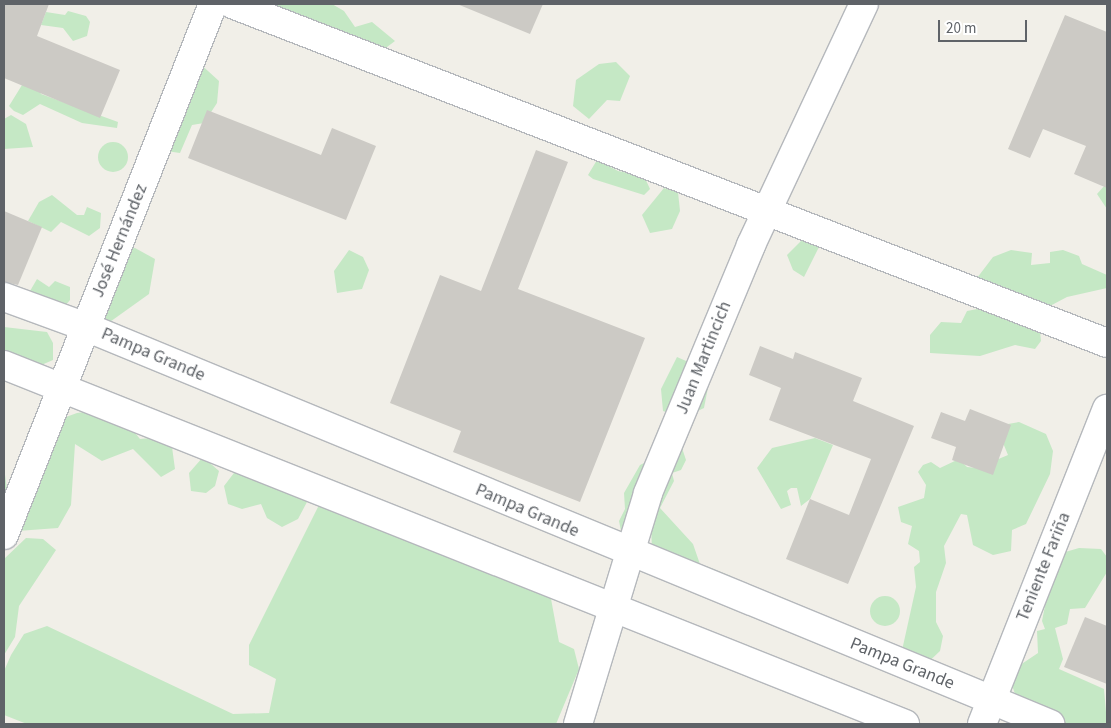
<!DOCTYPE html>
<html>
<head>
<meta charset="utf-8">
<style>
	body { margin:0 }
	#map { position:relative; width:1111px; height:728px; overflow:hidden; background:#f1efe8; font-family:"Source Sans 3",sans-serif }
	div>[style] { position:absolute }
	[style*='--x'] { left:calc(var(--x)*1px); top:calc(var(--y)*1px); width:calc(var(--w)*1px); rotate:calc(var(--a)*1deg) }
	.green>* { inset:0; background:#c5e8c5 }
	.round { border-radius:50% }
	.building>* { inset:0; background:#cccac5 }
	.roads { filter:drop-shadow(1px 0 #b5b8bc) drop-shadow(-1px 0 #b5b8bc) drop-shadow(0 1px #b5b8bc) drop-shadow(0 -1px #b5b8bc) }
	.minor>* { height:28px; margin:-14px; padding:0 14px; transform-origin:14px; border-radius:14px; background:#fff }
	span { translate:-50% -50%; white-space:nowrap; text-align:center; line-height:1.15; -webkit-text-stroke:4.5px #fff; paint-order:stroke }
	.street-label { font-size:18px; color:#5f6368 }
	.frame { position:absolute; inset:0; border:5px solid #5f6368; pointer-events:none }
	.scale { position:absolute; left:938px; top:20px; width:89px; height:22px; box-sizing:border-box; border:2px solid #5f6368; border-top:0; padding-left:6px; font-size:15px; line-height:18px; white-space:nowrap; color:#5f6368; -webkit-text-stroke:4px #fff; paint-order:stroke }
</style>
</head>
<body>
<div id="map">
	<div class="green">
		<div style="clip-path:polygon(245px 4px,332px 4px,344px 11px,355px 27px,372px 22px,395px 41px,383px 50px)"></div>
		<div style="clip-path:polygon(68px 11px,86px 16px,90px 22px,87px 36px,73px 41px,63px 28px,41px 25px,46px 12px,65px 15px)"></div>
		<div style="clip-path:polygon(197px 61px,219px 81px,217px 103px,204px 123px,192px 125px,180px 153px,166px 151px)"></div>
		<div style="clip-path:polygon(616px 62px,630px 76px,620px 101px,607px 100px,589px 119px,573px 106px,576px 80px,599px 64px)"></div>
		<div style="clip-path:polygon(22px 85px,37px 86px,41px 94px,118px 122px,117px 128px,82px 123px,40px 104px,23px 115px,14px 111px,9px 106px)"></div>
		<div style="clip-path:polygon(11px 115px,26px 124px,33px 147px,4px 149px,4px 119px)"></div>
		<div class="round" style="left:98px;top:142px;width:30px;height:30px"></div>
		<div style="clip-path:polygon(597px 160px,618px 171px,644px 176px,650px 189px,644px 195px,593px 179px,588px 175px)"></div>
		<div style="clip-path:polygon(1105px 185px,1107px 185px,1107px 209px,1097px 194px)"></div>
		<div style="clip-path:polygon(664px 188px,678px 192px,680px 211px,672px 229px,650px 233px,642px 215px)"></div>
		<div style="clip-path:polygon(52px 195px,77px 215px,84px 215px,87px 207px,101px 213px,100px 228px,89px 236px,61px 222px,51px 232px,28px 221px,39px 202px)"></div>
		<div style="clip-path:polygon(807px 235px,816px 237px,819px 247px,804px 277px,793px 270px,787px 255px)"></div>
		<div style="clip-path:polygon(135px 248px,155px 259px,149px 294px,107px 324px,100px 315px,122px 249px)"></div>
		<div style="clip-path:polygon(349px 250px,363px 257px,369px 270px,362px 289px,337px 293px,334px 271px)"></div>
		<div style="clip-path:polygon(1011px 250px,1032px 253px,1031px 265px,1050px 263px,1050px 252px,1063px 250px,1079px 256px,1082px 264px,1107px 275px,1107px 288px,1067px 297px,1048px 307px,977px 278px,993px 257px)"></div>
		<div style="clip-path:polygon(37px 279px,49px 287px,55px 281px,70px 287px,70px 300px,64px 307px,31px 300px,30px 291px)"></div>
		<div style="clip-path:polygon(993px 306px,1010px 312px,1015px 322px,1040px 331px,1041px 341px,1035px 349px,1015px 345px,980px 356px,930px 353px,930px 335px,941px 322px,961px 323px,967px 311px)"></div>
		<div style="clip-path:polygon(4px 327px,47px 332px,53px 343px,53px 360px,32px 369px,4px 357px)"></div>
		<div style="clip-path:polygon(677px 357px,711px 372px,704px 408px,683px 418px,663px 411px,661px 389px)"></div>
		<div style="clip-path:polygon(115px 408px,140px 439px,161px 437px,172px 447px,175px 469px,161px 477px,133px 449px,102px 461px,75px 444px,71px 505px,58px 528px,4px 532px,4px 467px,8px 497px,52px 422px,77px 413px)"></div>
		<div style="clip-path:polygon(1019px 422px,1046px 434px,1053px 451px,1050px 474px,1026px 524px,1012px 530px,1011px 551px,993px 555px,973px 545px,967px 515px,961px 514px,944px 546px,946px 563px,936px 592px,936px 622px,943px 636px,940px 651px,919px 671px,901px 655px,916px 587px,914px 567px,920px 562px,919px 551px,908px 544px,912px 526px,901px 522px,898px 507px,924px 498px,926px 485px,918px 472px,923px 465px,931px 462px,940px 468px,959px 459px,967px 467px,977px 468px,1008px 455px,1001px 438px,1008px 424px)"></div>
		<div style="clip-path:polygon(815px 438px,833px 445px,810px 499px,801px 506px,797px 488px,791px 488px,787px 491px,791px 505px,781px 509px,757px 468px,772px 448px)"></div>
		<div style="clip-path:polygon(681px 445px,686px 460px,681px 470px,672px 473px,674px 481px,660px 508px,693px 544px,702px 570px,706px 566px,731px 576px,727px 588px,652px 550px,651px 524px,623px 541px,619px 521px,625px 509px,624px 493px,640px 465px)"></div>
		<div style="clip-path:polygon(203px 457px,219px 471px,215px 486px,206px 493px,191px 491px,189px 473px)"></div>
		<div style="clip-path:polygon(237px 469px,303px 490px,307px 502px,298px 519px,282px 527px,267px 518px,261px 504px,242px 509px,228px 504px,224px 486px)"></div>
		<div style="clip-path:polygon(321px 501px,549px 588px,559px 642px,574px 649px,579px 669px,556px 724px,27px 724px,4px 715px,4px 671px,11px 655px,24px 634px,47px 626px,233px 714px,269px 713px,276px 679px,249px 665px,249px 645px)"></div>
		<div style="clip-path:polygon(26px 538px,43px 539px,56px 550px,19px 606px,15px 637px,4px 655px,4px 559px)"></div>
		<div style="clip-path:polygon(1079px 548px,1101px 549px,1107px 557px,1107px 572px,1085px 608px,1070px 609px,1067px 624px,1055px 628px,1063px 659px,1059px 669px,1104px 689px,1107px 724px,1054px 724px,1041px 718px,1015px 694px,1008px 673px,1038px 653px,1037px 631px,1045px 629px,1042px 621px,1055px 555px)"></div>
		<div class="round" style="left:870px;top:596px;width:30px;height:30px"></div>
	</div>
	<div class="building">
		<div style="clip-path:polygon(4px 4px,49px 4px,37px 36px,120px 70px,100px 118px,4px 78px)"></div>
		<div style="clip-path:polygon(457px 4px,543px 4px,530px 34px)"></div>
		<div style="clip-path:polygon(1065px 15px,1107px 32px,1107px 188px,1074px 174px,1086px 146px,1043px 129px,1030px 158px,1008px 149px)"></div>
		<div style="clip-path:polygon(207px 110px,321px 155px,332px 128px,376px 146px,346px 220px,188px 158px)"></div>
		<div style="clip-path:polygon(536px 150px,568px 162px,518px 289px,645px 338px,580px 502px,453px 452px,461px 431px,390px 403px,440px 275px,481px 291px)"></div>
		<div style="clip-path:polygon(4px 211px,42px 227px,18px 285px,4px 282px)"></div>
		<div style="clip-path:polygon(760px 346px,793px 359px,795px 352px,862px 378px,853px 401px,914px 426px,848px 584px,786px 559px,810px 499px,849px 515px,871px 459px,769px 420px,781px 388px,749px 375px)"></div>
		<div style="clip-path:polygon(970px 409px,1011px 425px,993px 475px,952px 460px,956px 447px,931px 438px,941px 412px,965px 421px)"></div>
		<div style="clip-path:polygon(1085px 617px,1107px 626px,1107px 684px,1064px 667px)"></div>
	</div>
	<div class="roads">
		<div class="minor">
			<div style="--x:232;--y:4;--w:938;--a:21.18"></div>
			<div style="--x:4;--y:297;--w:87;--a:20.1"></div>
			<div style="--x:86;--y:327;--w:1043;--a:22.38"></div>
			<div style="--x:4;--y:365;--w:970;--a:21.72"></div>
			<div style="--x:4;--y:535;--w:571;--a:-68.52"></div>
			<div style="--x:578;--y:724;--w:241;--a:-73.1"></div>
			<div style="--x:648;--y:493;--w:269;--a:-67.4"></div>
			<div style="--x:751;--y:245;--w:266;--a:-64.9"></div>
			<div style="--x:982;--y:724;--w:339;--a:-68.4"></div>
		</div>
	</div>
	<div class="street-label">
		<span style="left:120px;top:241px;rotate:-68deg">José Hernández</span>
		<span style="left:153px;top:355px;rotate:23deg">Pampa Grande</span>
		<span style="left:704px;top:358px;rotate:-68deg">Juan Martincich</span>
		<span style="left:527px;top:511px;rotate:23deg">Pampa Grande</span>
		<span style="left:1044px;top:567px;rotate:-68deg">Teniente Fariña</span>
		<span style="left:902px;top:664px;rotate:22deg">Pampa Grande</span>
	</div>
	<div class="frame"></div>
	<div class="scale">20 m</div>
</div>
</body>
</html>
